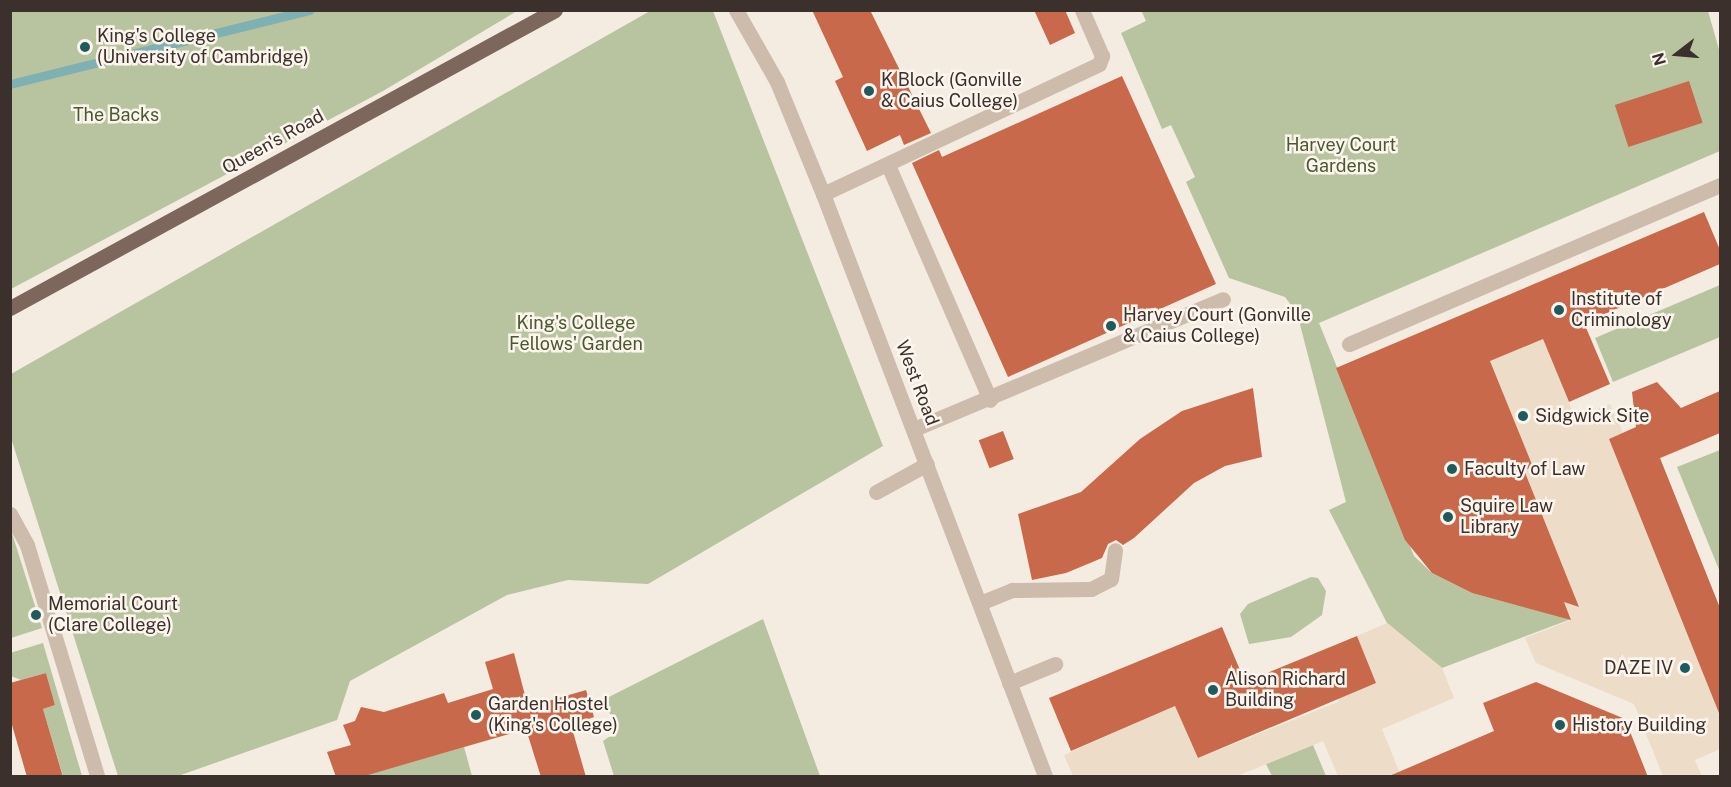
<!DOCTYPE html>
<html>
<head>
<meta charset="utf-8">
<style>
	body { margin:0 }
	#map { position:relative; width:1731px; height:787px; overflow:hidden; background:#f4ebe1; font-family:"Public Sans",sans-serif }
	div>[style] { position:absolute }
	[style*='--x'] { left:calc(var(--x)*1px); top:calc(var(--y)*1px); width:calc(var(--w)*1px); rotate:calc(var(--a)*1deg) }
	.green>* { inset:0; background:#b8c4a0 }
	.plaza>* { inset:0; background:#ecdcc8 }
	.stream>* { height:9px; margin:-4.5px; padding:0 4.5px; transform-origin:4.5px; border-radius:4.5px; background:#7fb0b2 }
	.building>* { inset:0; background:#c8694b; transform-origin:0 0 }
	.minor>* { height:15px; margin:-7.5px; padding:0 7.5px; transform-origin:7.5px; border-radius:7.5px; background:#cdbbac }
	.major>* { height:15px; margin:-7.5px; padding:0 7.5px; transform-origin:7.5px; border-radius:7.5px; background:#7d675c }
	.dots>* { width:16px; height:16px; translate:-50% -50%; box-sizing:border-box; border:3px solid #fbf5ee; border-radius:50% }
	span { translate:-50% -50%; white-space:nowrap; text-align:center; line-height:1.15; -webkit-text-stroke:5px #fbf5ee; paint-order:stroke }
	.poi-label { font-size:18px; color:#3b302b }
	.left { translate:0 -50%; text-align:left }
	.right { translate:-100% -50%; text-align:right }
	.park-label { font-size:18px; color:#4a5a2e }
	.street-label { font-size:18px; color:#3b302b }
	.frame { position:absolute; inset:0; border:12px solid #3b302b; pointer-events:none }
	.north { position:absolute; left:1647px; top:24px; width:60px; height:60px; -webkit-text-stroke:4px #fbf5ee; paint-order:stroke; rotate:254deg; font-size:16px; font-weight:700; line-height:24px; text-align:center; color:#3b302b }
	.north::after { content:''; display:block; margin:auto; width:21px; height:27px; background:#3b302b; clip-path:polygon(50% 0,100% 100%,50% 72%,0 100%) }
</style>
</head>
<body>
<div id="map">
	<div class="green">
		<div style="clip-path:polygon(1141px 10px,1708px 11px,1720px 53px,1720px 151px,1319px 323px,1414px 556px,1432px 573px,1472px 593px,1571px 619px,1442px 668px,1387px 623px,1329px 510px,1346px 502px,1297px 313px,1285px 297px,1229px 278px,1186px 182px,1195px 177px,1171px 125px,1162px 129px,1121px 33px,1146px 21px)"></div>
		<div style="clip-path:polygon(10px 11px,11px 10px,517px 11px,383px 91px,11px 289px)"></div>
		<div style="clip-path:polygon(650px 11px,713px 11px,883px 446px,648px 584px,568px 580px,507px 595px,350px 681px,337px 720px,178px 776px,118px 776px,11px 438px,11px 374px)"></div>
		<div style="clip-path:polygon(1720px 285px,1720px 337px,1613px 382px,1595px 338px)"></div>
		<div style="clip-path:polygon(1720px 450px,1720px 572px,1677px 467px)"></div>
		<div style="clip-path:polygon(10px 527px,42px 628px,11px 638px,10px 638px)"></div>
		<div style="clip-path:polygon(1311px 577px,1318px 578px,1326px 591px,1322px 615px,1291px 637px,1249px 644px,1240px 614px,1248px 604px)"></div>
		<div style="clip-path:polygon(763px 619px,820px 776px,614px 776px,603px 741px,616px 732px,605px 699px)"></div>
		<div style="clip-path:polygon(43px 643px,82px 776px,63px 776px,43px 709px,55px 705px,46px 673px,21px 680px,11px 676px,10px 653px)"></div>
		<div style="clip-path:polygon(1313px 745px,1326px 776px,1272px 776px,1266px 764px)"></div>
		<div style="clip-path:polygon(464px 747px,472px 776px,361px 776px)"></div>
	</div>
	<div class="plaza">
		<div style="clip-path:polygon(1500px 298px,1521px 348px,1543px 339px,1575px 418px,1610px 404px,1623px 433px,1609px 439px,1618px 461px,1677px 410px,1720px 391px,1720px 433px,1660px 459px,1720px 608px,1720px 749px,1695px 760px,1702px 776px,1663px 776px,1634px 704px,1536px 663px,1525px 638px,1571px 620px,1564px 602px,1578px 607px,1524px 470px,1533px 467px,1479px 334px,1461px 316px)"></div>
		<div style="clip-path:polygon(1387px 623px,1442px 668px,1454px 698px,1382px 729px,1401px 776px,1338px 776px,1323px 741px,1237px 776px,1073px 776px,1064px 755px,1175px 706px,1198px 758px,1338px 702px,1357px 636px)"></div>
	</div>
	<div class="stream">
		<div style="--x:10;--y:84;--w:309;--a:-13.9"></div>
	</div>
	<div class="building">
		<div style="clip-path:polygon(812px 10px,870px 10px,931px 133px,904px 145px,900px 135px,867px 151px,835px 81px,843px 77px)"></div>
		<div style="clip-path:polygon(1034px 10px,1065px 10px,1075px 33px,1050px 45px)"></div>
		<div style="clip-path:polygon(1122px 76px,1216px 284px,1008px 377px,912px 163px,939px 150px,942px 157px)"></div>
		<div style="left:1689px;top:81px;width:44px;height:78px;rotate:72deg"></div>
		<div style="clip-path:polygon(1704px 212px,1720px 250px,1720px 264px,1584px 323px,1610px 384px,1569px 402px,1543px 339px,1490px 361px,1533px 467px,1524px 470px,1579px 607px,1564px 602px,1571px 620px,1472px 593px,1432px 573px,1405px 540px,1336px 368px)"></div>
		<div style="clip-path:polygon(1657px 382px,1681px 408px,1720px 391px,1720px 433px,1660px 458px,1720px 608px,1719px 713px,1609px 439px,1636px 427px,1632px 392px)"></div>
		<div style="clip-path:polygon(1253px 388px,1262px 457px,1225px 466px,1194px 483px,1134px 538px,1123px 545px,1116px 540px,1108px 544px,1102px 558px,1066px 573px,1032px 580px,1018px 514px,1081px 492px,1140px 439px,1182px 411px)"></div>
		<div style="left:1003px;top:431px;width:30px;height:26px;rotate:69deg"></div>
		<div style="clip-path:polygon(1222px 627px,1245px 682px,1357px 636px,1376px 683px,1198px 758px,1175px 706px,1071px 751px,1049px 698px)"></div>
		<div style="clip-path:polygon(514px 653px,528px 707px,586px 690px,594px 717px,571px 725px,586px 777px,541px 777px,526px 729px,361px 777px,336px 777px,327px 752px,351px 745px,343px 725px,355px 721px,361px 707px,384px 712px,444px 693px,448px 703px,493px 689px,485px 662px)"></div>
		<div style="clip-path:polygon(46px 673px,55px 705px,43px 709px,63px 777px,27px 777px,10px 718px,10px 683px)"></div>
		<div style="clip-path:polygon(1536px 682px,1625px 719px,1648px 777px,1387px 777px,1494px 731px,1483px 703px)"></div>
	</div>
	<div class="minor">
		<div style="--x:736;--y:10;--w:83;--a:60.3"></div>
		<div style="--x:777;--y:82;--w:121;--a:67.7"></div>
		<div style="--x:823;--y:194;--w:623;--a:69.12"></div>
		<div style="--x:888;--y:165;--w:256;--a:66.5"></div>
		<div style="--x:823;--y:194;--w:305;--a:-25.2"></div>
		<div style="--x:1099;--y:64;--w:9;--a:-69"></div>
		<div style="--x:1102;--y:56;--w:50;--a:-113.5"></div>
		<div style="--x:1349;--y:344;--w:404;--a:-23.2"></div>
		<div style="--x:914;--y:429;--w:335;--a:-22.8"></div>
		<div style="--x:876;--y:492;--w:58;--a:-28.8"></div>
		<div style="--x:10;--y:514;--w:35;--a:61"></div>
		<div style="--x:27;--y:545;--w:241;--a:73.1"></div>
		<div style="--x:980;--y:603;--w:35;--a:-22"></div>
		<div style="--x:1012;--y:590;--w:79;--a:-0.7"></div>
		<div style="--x:1091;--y:589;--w:22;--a:-27"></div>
		<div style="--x:1111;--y:579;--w:29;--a:-82"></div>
		<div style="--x:1009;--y:683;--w:50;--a:-22.4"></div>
	</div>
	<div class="major">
		<div style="--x:10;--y:308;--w:621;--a:-28.67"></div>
	</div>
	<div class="dots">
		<div style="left:85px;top:47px;background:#1f5a5e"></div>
		<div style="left:869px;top:91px;background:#1f5a5e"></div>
		<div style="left:1559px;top:310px;background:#1f5a5e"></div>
		<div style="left:1111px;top:326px;background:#1f5a5e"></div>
		<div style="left:1523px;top:416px;background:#1f5a5e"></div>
		<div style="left:1452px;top:469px;background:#1f5a5e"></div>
		<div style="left:1448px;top:517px;background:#1f5a5e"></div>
		<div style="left:36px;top:615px;background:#1f5a5e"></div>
		<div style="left:1685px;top:668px;background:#1f5a5e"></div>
		<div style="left:1213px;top:690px;background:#1f5a5e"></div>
		<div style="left:476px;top:715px;background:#1f5a5e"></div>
		<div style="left:1560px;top:725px;background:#1f5a5e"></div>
	</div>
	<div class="poi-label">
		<span class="left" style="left:97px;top:47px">King's College<br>(University of Cambridge)</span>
		<span class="left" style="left:881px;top:91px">K Block (Gonville<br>&amp; Caius College)</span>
		<span class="left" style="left:1571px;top:310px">Institute of<br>Criminology</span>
		<span class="left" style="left:1123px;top:326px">Harvey Court (Gonville<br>&amp; Caius College)</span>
		<span class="left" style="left:1535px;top:416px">Sidgwick Site</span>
		<span class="left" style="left:1464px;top:469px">Faculty of Law</span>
		<span class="left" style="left:1460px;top:517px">Squire Law<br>Library</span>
		<span class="left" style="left:48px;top:615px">Memorial Court<br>(Clare College)</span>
		<span class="right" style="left:1673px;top:668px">DAZE IV</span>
		<span class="left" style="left:1225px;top:690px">Alison Richard<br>Building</span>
		<span class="left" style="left:488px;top:715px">Garden Hostel<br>(King's College)</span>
		<span class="left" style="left:1572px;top:725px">History Building</span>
	</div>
	<div class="park-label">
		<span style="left:116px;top:115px">The Backs</span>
		<span style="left:1341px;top:156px">Harvey Court<br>Gardens</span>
		<span style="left:576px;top:334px">King's College<br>Fellows' Garden</span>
	</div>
	<div class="street-label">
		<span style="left:273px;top:142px;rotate:-29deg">Queen's Road</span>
		<span style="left:917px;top:383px;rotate:69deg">West Road</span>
	</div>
	<div class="frame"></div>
	<div class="north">N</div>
</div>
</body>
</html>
